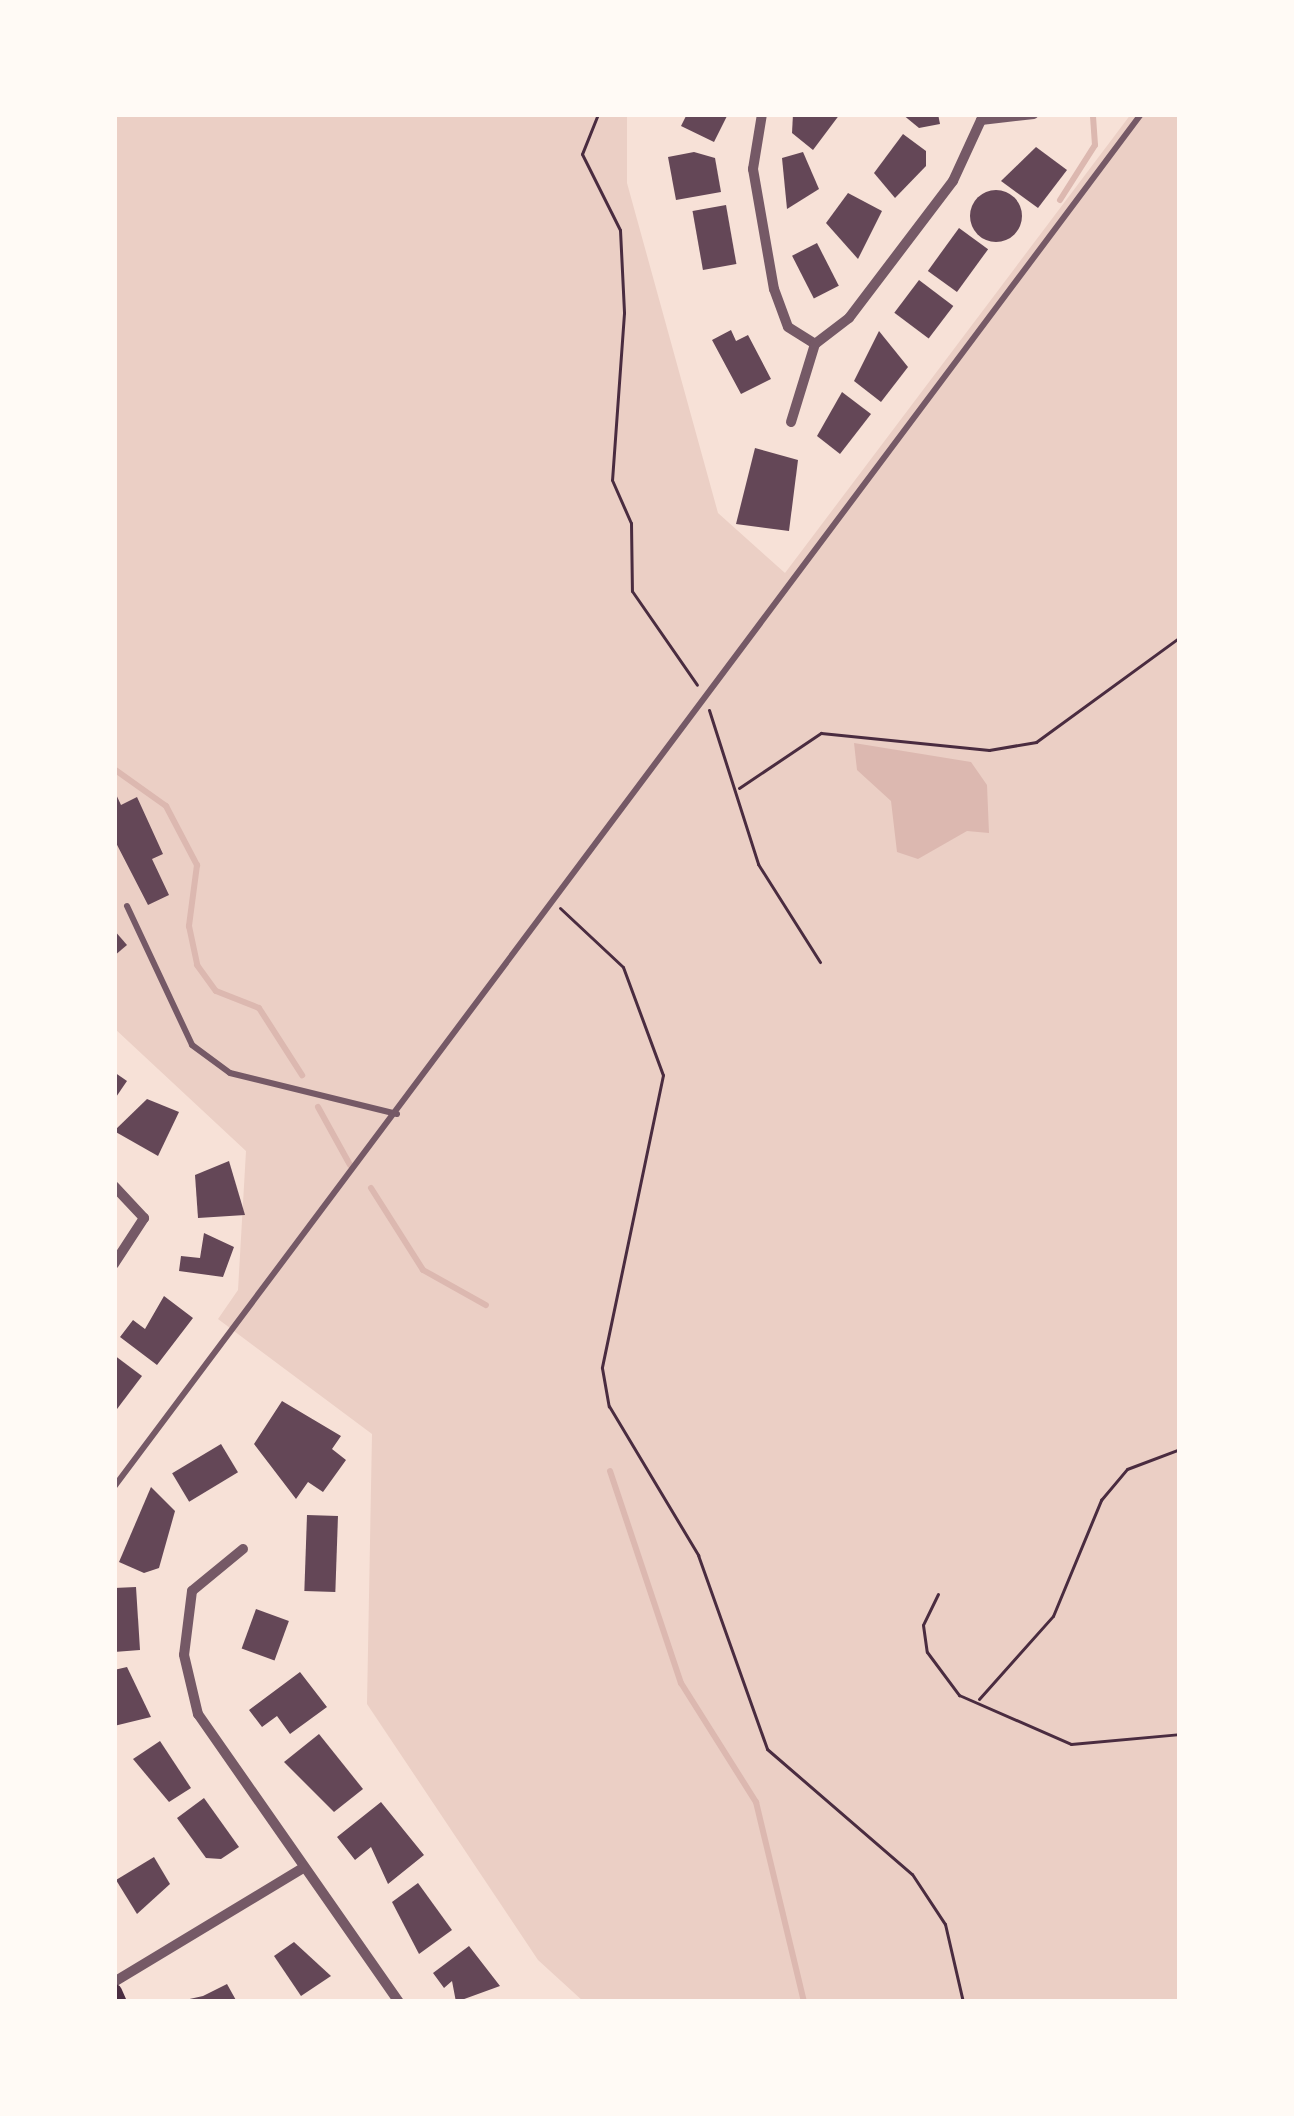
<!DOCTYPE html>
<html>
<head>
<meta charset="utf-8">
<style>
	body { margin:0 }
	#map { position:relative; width:1294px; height:2116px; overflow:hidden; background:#f7e1d7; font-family:Arial,sans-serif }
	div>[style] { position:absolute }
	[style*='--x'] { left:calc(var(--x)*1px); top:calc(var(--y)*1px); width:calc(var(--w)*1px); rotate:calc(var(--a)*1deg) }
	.green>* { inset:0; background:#ebcfc5 }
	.water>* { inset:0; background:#dcb8b0 }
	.stream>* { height:6px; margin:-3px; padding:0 3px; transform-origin:3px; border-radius:3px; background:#dcb8b0 }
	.building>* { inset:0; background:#644757; transform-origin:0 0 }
	.round { border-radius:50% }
	.path>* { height:3px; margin:-1.5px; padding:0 1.5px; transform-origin:1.5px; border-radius:1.5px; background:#4a2c40 }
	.service>* { height:6px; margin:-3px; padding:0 3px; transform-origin:3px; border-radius:3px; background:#755966 }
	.minor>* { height:10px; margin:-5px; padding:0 5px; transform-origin:5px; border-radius:5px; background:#755966 }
	.secondary>* { height:15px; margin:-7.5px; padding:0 7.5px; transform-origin:7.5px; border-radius:7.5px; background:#4a2c40 }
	span { translate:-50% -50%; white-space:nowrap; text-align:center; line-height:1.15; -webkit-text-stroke:12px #fffaf5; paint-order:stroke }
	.frame { position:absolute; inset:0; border:117px solid #fffaf5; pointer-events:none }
</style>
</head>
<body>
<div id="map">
	<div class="green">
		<div style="clip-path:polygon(114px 114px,627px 114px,627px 183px,718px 513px,785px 573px,1131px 114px,1180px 114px,1180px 2002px,584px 2002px,538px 1960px,367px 1704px,372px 1434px,218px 1319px,238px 1290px,246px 1151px,114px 1028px)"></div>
	</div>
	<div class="water">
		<div style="clip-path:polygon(854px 743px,971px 762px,987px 785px,989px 833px,967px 831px,918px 859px,897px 852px,891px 801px,857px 770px)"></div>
	</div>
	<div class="stream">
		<div style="--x:1060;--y:200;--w:65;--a:-57.5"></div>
		<div style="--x:1095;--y:145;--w:31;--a:-94"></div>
		<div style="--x:114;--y:769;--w:64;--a:35.4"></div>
		<div style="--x:166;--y:806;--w:67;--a:62.3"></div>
		<div style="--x:197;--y:865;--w:62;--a:97.5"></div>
		<div style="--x:189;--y:926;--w:40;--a:78"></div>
		<div style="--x:197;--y:965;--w:32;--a:54"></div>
		<div style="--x:216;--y:991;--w:46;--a:21.6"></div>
		<div style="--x:259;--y:1008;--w:80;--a:57.3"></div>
		<div style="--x:318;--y:1107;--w:66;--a:61.1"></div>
		<div style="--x:371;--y:1188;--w:97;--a:57.6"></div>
		<div style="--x:423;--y:1270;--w:72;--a:29.1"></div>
		<div style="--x:610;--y:1471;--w:224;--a:71.5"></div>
		<div style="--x:681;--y:1683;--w:141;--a:57.8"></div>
		<div style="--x:756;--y:1802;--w:206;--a:76.5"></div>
	</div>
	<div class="building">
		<div style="clip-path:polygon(687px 114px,728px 114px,714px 142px,681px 126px)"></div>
		<div style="clip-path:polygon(793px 114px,840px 114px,813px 150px,792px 133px)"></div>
		<div style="clip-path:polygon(902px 114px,938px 114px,940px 124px,919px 128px)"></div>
		<div style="clip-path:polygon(903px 134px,926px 151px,926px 166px,895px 198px,874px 173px)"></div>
		<div style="clip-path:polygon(1036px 147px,1067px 170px,1038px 208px,1001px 181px)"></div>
		<div style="clip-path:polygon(694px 152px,715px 158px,721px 192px,676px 200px,668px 157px)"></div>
		<div style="clip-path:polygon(803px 152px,819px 189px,787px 209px,782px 158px)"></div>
		<div class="round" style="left:970px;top:190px;width:52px;height:52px"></div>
		<div style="clip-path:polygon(848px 193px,882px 211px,858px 259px,826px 223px)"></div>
		<div style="left:726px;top:205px;width:60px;height:34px;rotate:80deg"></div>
		<div style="left:959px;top:228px;width:36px;height:53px;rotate:36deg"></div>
		<div style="left:817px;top:243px;width:48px;height:28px;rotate:63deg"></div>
		<div style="left:919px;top:280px;width:43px;height:41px;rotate:37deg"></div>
		<div style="clip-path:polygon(731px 330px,736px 341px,748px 335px,771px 379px,741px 394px,712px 340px)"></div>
		<div style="clip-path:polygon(879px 331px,908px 367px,881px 402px,854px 381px)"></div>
		<div style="clip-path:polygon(842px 392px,871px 414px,840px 454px,817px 436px)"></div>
		<div style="clip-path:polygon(755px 448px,798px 460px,789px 531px,736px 524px)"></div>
		<div style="clip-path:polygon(114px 790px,121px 805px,137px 797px,163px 854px,152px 859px,169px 895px,148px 905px,114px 839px)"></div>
		<div style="clip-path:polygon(114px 930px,127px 945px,114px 956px)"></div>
		<div style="clip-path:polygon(114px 1072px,127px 1081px,114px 1100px)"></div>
		<div style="clip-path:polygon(147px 1099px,179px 1112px,158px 1156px,114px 1131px)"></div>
		<div style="clip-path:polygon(229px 1161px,245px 1215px,198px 1218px,195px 1175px)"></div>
		<div style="clip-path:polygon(204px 1233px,234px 1247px,223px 1277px,179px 1271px,181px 1256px,200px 1258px)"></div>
		<div style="clip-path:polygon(164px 1296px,193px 1318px,157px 1365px,120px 1337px,133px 1320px,145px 1329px)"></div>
		<div style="clip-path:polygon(114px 1355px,142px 1376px,114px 1413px)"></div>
		<div style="clip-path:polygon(282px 1401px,341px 1436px,332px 1449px,346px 1460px,323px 1492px,308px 1482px,296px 1499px,254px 1444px)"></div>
		<div style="left:221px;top:1444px;width:33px;height:57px;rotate:59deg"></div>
		<div style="clip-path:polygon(151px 1487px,175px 1511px,159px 1568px,144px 1573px,119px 1562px)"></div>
		<div style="left:307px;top:1515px;width:31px;height:76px;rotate:2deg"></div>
		<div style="clip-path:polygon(136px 1587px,140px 1650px,114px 1652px,114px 1588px)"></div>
		<div style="left:256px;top:1609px;width:35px;height:42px;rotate:20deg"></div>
		<div style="clip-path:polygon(127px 1667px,151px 1717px,114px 1726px,114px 1670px)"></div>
		<div style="clip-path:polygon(300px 1672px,327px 1707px,290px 1734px,277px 1716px,262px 1727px,249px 1710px)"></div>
		<div style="clip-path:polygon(319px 1734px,363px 1789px,334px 1812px,284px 1762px)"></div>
		<div style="clip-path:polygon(160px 1741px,191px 1788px,169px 1802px,133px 1759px)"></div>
		<div style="clip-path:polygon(204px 1798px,239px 1847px,221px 1859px,206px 1858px,177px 1818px)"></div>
		<div style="clip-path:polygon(381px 1802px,424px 1855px,388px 1884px,371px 1847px,355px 1860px,337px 1837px)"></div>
		<div style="clip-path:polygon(154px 1857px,170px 1884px,137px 1914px,116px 1880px)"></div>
		<div style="clip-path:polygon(418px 1883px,452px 1930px,419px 1954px,392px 1902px)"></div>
		<div style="clip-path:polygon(294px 1942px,331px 1976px,301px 1996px,274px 1956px)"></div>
		<div style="clip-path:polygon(469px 1946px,500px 1986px,456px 2002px,452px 1981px,444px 1988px,433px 1973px)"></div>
		<div style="clip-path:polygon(227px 1984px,237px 2002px,176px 2002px,203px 1996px)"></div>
	</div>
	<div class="path">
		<div style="--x:598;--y:114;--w:43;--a:111.8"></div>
		<div style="--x:582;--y:154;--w:85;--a:63.4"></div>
		<div style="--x:620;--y:230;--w:83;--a:87.2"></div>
		<div style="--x:624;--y:313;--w:167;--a:94.1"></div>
		<div style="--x:612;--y:480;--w:47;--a:66.2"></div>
		<div style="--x:631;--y:523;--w:68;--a:89.2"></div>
		<div style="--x:632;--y:591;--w:114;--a:55.3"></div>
		<div style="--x:709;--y:710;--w:162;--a:72.3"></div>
		<div style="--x:758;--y:864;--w:116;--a:57.7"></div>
		<div style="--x:739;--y:788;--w:99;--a:-33.9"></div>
		<div style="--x:821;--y:733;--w:169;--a:5.8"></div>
		<div style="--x:989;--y:750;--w:48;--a:-9.7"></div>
		<div style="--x:1036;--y:742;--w:178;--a:-36.1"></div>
		<div style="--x:560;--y:908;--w:86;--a:43.1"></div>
		<div style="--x:623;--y:967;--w:115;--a:69.7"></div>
		<div style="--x:663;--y:1075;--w:299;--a:101.8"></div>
		<div style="--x:602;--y:1368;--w:39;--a:80"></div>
		<div style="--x:609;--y:1406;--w:174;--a:59.1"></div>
		<div style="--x:698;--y:1555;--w:206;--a:70.4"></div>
		<div style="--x:767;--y:1749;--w:191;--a:40.8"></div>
		<div style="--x:912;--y:1874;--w:60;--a:56.6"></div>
		<div style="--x:945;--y:1924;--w:80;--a:77"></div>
		<div style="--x:938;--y:1594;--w:34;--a:116"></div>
		<div style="--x:923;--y:1625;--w:27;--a:82"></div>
		<div style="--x:927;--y:1652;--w:54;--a:53.3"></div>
		<div style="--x:959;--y:1695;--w:122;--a:23.6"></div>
		<div style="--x:1071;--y:1744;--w:109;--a:-5.2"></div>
		<div style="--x:979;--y:1699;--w:111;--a:-48.3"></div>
		<div style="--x:1053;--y:1616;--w:126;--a:-67.5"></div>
		<div style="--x:1101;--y:1500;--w:40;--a:-50"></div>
		<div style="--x:1127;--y:1469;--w:57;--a:-20.7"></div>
	</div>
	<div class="service">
		<div style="--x:127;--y:906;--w:153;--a:64.9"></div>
		<div style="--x:192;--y:1045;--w:47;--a:36.4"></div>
		<div style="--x:230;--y:1073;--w:172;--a:13.8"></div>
		<div style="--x:114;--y:1487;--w:1715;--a:-53.2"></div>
	</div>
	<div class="minor">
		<div style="--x:762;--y:114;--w:56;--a:99.3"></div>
		<div style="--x:753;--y:169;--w:122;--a:80.1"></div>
		<div style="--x:774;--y:289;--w:40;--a:69.8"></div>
		<div style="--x:788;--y:327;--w:32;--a:32"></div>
		<div style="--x:981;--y:120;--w:53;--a:-6.5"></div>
		<div style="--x:791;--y:422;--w:82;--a:-72.9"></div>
		<div style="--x:815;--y:344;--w:43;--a:-37.4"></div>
		<div style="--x:849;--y:318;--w:172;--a:-52.8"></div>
		<div style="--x:953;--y:181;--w:67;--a:-65.3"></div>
		<div style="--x:114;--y:1186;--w:44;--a:46.8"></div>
		<div style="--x:144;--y:1218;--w:55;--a:123.1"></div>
		<div style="--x:243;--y:1549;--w:66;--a:140.5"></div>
		<div style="--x:192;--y:1591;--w:64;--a:97.1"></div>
		<div style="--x:184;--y:1655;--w:61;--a:76.7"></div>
		<div style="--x:198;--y:1714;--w:351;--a:55.1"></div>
		<div style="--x:114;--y:1982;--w:221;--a:-31.1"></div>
	</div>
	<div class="secondary">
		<div style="--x:114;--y:1991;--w:12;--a:66"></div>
	</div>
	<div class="frame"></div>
</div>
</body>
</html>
